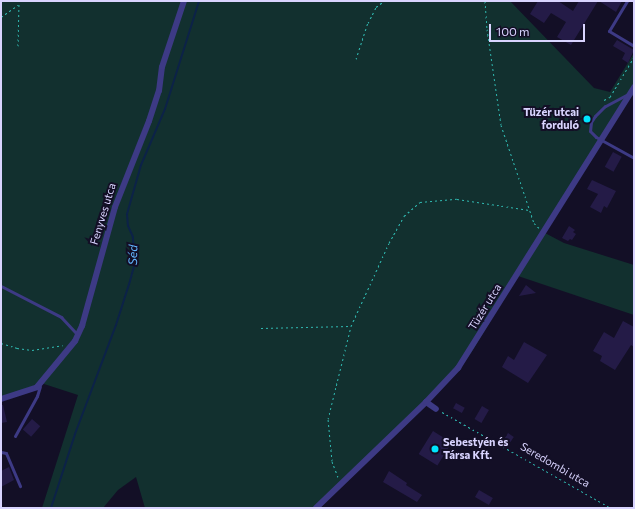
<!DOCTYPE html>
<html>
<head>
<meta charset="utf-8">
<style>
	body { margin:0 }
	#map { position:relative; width:635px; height:509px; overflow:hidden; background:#130f26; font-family:Commissioner,sans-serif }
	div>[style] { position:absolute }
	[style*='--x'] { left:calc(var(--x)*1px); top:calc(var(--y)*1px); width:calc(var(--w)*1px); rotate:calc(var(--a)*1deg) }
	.green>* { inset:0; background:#12302f }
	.stream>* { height:2px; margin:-1px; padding:0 1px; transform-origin:1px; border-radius:1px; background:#0c2248 }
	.building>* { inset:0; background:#241b47; transform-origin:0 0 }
	.path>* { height:1px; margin-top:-0.5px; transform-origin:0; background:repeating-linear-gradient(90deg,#2fb8b0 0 2px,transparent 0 5px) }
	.service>* { height:3px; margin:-1.5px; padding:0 1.5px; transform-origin:1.5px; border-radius:1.5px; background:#3d3a85 }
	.minor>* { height:6px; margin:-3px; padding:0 3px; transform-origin:3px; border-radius:3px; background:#3d3a85 }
	.dots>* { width:11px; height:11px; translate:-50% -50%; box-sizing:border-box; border:2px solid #130f26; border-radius:50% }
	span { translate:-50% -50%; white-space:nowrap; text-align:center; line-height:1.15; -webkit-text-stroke:4px #130f26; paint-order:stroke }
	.poi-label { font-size:11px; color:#d9d4ff; font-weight:700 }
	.right { translate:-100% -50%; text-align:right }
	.left { translate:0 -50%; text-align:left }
	.street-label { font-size:11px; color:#d9d4ff }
	.water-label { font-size:12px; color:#62b6ff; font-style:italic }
	.frame { position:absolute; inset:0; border:2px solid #d9d4ff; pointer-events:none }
	.scale { position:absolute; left:489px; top:24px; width:96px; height:18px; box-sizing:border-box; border:2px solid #d9d4ff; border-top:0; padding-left:5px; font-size:12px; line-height:14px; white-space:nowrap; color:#d9d4ff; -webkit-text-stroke:3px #130f26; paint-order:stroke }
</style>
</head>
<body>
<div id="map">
	<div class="green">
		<div style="clip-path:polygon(1px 1px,510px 1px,594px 88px,610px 92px,634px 53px,634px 96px,630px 95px,545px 233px,564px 243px,634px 265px,634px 315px,518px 276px,471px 353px,317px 508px,145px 508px,136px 477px,118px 490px,103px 508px,42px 508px,78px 395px,41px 383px,1px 398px)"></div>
	</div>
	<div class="stream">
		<div style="--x:51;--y:508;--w:78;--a:-72"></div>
		<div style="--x:75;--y:434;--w:116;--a:-69.4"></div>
		<div style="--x:116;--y:325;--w:46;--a:-72.3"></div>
		<div style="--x:130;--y:281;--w:20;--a:-75"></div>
		<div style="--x:135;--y:262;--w:25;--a:-95"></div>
		<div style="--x:133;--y:237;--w:12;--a:-114"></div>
		<div style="--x:128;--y:226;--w:12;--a:-95"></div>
		<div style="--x:127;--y:214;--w:51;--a:-74.1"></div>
		<div style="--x:141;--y:165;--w:61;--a:-66.8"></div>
		<div style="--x:165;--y:109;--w:113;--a:-72.5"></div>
	</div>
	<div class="building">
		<div style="clip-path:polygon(538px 1px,558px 1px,573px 11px,579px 1px,598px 1px,571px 45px,557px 37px,566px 22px,551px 13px,544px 23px,530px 14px)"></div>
		<div style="clip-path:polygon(599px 1px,622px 1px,616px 12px)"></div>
		<div style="clip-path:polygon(617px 40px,634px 50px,628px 63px,622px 59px,625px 53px,613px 46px)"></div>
		<div style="left:613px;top:152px;width:10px;height:17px;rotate:29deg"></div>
		<div style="clip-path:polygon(592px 180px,616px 191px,607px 208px,604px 206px,601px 213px,590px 207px,598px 194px,587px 189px)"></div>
		<div style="clip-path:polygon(569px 226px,575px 230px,573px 232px,576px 234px,572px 240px,570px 239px,568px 241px,562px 238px)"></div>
		<div style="clip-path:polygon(526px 285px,536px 293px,519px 296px)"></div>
		<div style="clip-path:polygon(623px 321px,634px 327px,634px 347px,631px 345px,615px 370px,600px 361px,602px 356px,593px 351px,604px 332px,614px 338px)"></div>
		<div style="clip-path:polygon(524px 342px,547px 355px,528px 383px,502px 367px,508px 356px,514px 360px)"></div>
		<div style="left:456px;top:403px;width:10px;height:6px;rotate:29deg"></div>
		<div style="clip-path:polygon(1px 405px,3px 405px,7px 422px,1px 423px)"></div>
		<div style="left:482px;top:406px;width:8px;height:15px;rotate:30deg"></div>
		<div style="left:32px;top:419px;width:11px;height:14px;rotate:41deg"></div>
		<div style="left:433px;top:431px;width:22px;height:27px;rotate:32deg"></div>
		<div style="left:508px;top:433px;width:7px;height:6px;rotate:34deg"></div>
		<div style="clip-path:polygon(9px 467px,14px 480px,1px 487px,1px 471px)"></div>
		<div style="clip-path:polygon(389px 471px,407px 483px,406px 485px,422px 495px,417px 502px,383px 482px)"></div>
		<div style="left:479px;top:490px;width:16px;height:8px;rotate:30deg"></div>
	</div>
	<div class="path">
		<div style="--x:485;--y:1;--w:28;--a:86"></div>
		<div style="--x:487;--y:29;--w:97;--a:81.7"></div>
		<div style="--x:501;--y:125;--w:103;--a:71.4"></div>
		<div style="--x:534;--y:223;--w:7;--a:45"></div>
		<div style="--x:1;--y:17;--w:21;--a:-35"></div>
		<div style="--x:18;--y:46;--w:45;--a:-88.7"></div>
		<div style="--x:356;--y:59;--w:38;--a:-72"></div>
		<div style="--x:368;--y:23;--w:18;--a:-63"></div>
		<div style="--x:376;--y:7;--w:10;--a:-37"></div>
		<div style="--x:604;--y:100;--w:7;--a:-27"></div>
		<div style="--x:610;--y:97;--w:47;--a:-59"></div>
		<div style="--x:261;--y:328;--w:89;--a:-1.3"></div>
		<div style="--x:1;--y:343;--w:17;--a:17"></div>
		<div style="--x:17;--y:348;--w:15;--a:8"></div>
		<div style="--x:32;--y:350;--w:31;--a:-9"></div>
		<div style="--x:442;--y:412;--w:194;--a:29.6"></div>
		<div style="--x:338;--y:477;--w:17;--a:-111"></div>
		<div style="--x:332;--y:461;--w:42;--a:-95.4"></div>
		<div style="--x:328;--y:419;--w:96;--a:-76.1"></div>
		<div style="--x:351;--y:326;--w:91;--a:-65.4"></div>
		<div style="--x:389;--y:243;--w:31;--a:-61"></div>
		<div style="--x:404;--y:216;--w:21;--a:-41"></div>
		<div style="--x:420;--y:202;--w:37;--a:-5"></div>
		<div style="--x:457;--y:199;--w:73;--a:8.7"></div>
	</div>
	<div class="service">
		<div style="--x:627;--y:1;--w:35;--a:121"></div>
		<div style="--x:609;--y:31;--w:29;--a:31"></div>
		<div style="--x:628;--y:94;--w:26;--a:152"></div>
		<div style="--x:605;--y:106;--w:14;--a:135"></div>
		<div style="--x:595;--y:116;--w:7;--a:124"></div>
		<div style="--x:591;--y:122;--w:9;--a:96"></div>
		<div style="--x:590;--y:131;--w:8;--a:45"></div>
		<div style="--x:596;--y:137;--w:43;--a:28.9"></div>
		<div style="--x:1;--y:286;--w:68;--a:27.3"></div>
		<div style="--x:61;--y:317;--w:25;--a:47"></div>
		<div style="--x:15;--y:436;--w:46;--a:-61.2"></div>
		<div style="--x:37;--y:396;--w:10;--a:-73"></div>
		<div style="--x:1;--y:452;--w:5;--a:11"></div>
		<div style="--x:6;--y:453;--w:36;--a:67"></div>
	</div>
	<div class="minor">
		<div style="--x:1;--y:399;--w:38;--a:-18"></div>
		<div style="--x:37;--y:387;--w:60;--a:-50.4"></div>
		<div style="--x:75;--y:341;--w:17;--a:-65"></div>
		<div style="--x:82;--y:326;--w:123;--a:-74.5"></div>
		<div style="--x:115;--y:207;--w:92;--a:-68.4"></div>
		<div style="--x:149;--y:121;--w:32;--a:-72"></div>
		<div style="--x:159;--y:91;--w:24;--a:-83"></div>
		<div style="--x:162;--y:67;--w:70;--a:-71.6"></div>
		<div style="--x:426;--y:402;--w:12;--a:35"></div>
		<div style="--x:316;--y:508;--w:153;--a:-43.9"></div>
		<div style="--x:426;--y:402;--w:47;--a:-46.7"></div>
		<div style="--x:458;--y:368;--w:332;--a:-57.9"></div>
	</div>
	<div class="dots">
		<div style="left:587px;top:119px;background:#00e5ff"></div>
		<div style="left:435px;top:449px;background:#00e5ff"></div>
	</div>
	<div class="poi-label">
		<span class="right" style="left:579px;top:119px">Tüzér utcai<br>forduló</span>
		<span class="left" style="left:443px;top:449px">Sebestyén és<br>Társa Kft.</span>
	</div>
	<div class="street-label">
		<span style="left:103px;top:214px;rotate:-73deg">Fenyves utca</span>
		<span style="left:485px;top:307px;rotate:-58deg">Tüzér utca</span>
		<span style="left:555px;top:465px;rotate:30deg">Seredombi utca</span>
	</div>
	<div class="water-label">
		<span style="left:133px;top:255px;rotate:-89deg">Séd</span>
	</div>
	<div class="frame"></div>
	<div class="scale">100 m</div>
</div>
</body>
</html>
